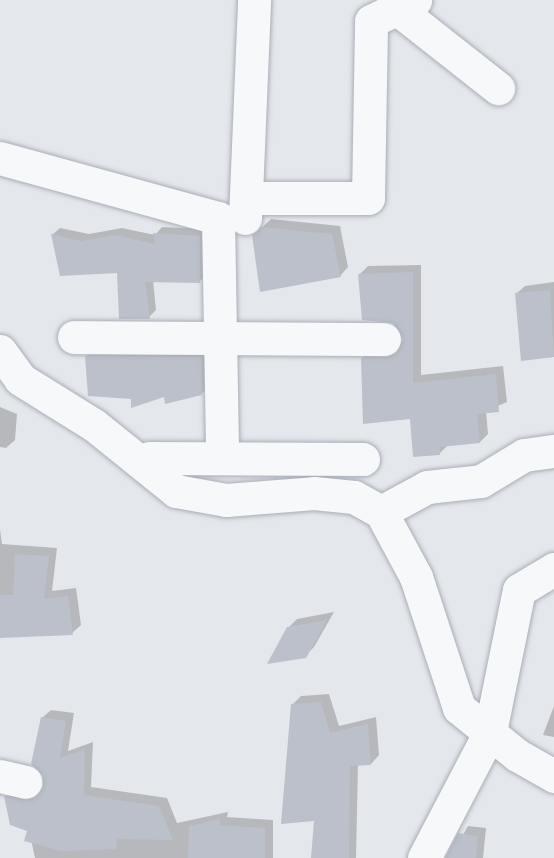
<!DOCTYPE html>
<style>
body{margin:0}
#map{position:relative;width:554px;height:858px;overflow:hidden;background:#e4e7ec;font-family:Karla,sans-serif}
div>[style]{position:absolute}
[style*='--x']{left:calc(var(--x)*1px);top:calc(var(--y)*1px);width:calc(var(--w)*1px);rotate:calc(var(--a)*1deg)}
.shadow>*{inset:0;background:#0003}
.building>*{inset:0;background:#bbc0ca}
.roads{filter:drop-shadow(0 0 2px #a9aeb7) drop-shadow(0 0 2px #a9aeb7)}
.minor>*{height:33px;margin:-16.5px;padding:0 16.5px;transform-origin:16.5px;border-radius:16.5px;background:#f7f8fa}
span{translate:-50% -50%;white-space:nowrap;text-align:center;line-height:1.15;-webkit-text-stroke:5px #f4f6f9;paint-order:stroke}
</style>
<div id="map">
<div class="shadow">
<div style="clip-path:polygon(271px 219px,340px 226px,348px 267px,340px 276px,253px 236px)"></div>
<div style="clip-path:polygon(162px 227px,206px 229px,207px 274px,200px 281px,153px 280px,156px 310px,149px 317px,118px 271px,52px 235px,60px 228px,89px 234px,122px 228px,155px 235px)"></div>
<div style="clip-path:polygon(421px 265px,421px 375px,503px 366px,507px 402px,486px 411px,488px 434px,480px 442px,448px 445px,440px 453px,362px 358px,370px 350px,399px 348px,404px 339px,360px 274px,368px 266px)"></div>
<div style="clip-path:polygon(554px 282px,554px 357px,523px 359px,516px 294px,525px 286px)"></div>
<div style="clip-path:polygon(94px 349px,208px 350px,209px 387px,201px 394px,132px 398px,87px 356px)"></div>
<div style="clip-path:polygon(0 407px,17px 414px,15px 440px,6px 448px,0 447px)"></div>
<div style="clip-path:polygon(0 529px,2px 544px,57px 548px,52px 591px,76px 588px,81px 625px,72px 633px,0 636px)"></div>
<div style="clip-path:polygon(334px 612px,314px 647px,305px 656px,288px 628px,297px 619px)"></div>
<div style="clip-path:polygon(329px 694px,339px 726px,376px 717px,379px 755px,371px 764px,358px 764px,356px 858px,312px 858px,316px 820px,292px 705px,301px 696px)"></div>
<div style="clip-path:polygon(554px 706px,554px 737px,543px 735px)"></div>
<div style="clip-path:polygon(51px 710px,74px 713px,68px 751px,93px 742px,91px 787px,167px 798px,177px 823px,228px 812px,227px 817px,273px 820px,273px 858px,35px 858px,29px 830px,6px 797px,14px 789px,40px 792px,45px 787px,42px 718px)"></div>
<div style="clip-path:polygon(468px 826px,486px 828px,483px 858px,450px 858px)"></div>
</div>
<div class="building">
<div style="clip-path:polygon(261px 227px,332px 234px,341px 277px,260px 292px,252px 235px)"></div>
<div style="clip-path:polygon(153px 233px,200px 236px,200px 283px,145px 282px,150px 319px,119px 319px,117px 273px,60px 276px,51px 234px,81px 241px,115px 235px,155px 244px)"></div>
<div style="clip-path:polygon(413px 272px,413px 383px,496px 374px,499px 412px,477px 414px,480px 443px,440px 447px,440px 455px,413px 457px,410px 419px,363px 424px,361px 358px,393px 356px,403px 339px,393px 323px,362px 320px,358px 274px)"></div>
<div style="clip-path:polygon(550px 290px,554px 357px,521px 361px,515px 293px)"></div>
<div style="clip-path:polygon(85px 356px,202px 357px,202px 395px,165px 404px,164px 397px,131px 408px,131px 399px,88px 396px)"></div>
<div style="clip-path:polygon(15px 554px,49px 556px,44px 599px,68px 596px,73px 635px,0 638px,0 595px,13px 595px)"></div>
<div style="clip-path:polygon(327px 620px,306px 658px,267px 664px,287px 627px)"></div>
<div style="clip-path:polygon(321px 702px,330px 733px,368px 724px,371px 765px,350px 766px,349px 858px,311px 858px,314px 821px,281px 824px,291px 704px)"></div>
<div style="clip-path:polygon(41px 717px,66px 721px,60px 758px,85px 749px,84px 795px,159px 806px,173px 840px,117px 839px,116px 849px,61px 851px,24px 841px,27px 831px,10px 825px,4px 796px,30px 800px,43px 787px,43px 776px,31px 764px)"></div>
<div style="clip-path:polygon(220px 819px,219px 825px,265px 828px,265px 858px,188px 858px,189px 826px)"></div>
<div style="clip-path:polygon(458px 833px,478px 836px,476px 858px,445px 858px)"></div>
</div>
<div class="roads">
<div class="minor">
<div style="--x:400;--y:11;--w:125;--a:38.2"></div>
<div style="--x:0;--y:158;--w:226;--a:15.4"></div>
<div style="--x:218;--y:218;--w:239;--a:89"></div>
<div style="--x:246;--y:198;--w:122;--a:0"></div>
<div style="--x:368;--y:198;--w:177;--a:-89"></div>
<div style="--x:371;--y:21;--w:49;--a:-25.5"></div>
<div style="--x:245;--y:218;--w:218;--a:-87.6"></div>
<div style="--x:74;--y:337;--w:310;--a:0.4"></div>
<div style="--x:0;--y:351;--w:34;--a:54"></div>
<div style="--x:20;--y:379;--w:87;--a:31.9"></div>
<div style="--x:94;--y:425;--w:105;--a:38.8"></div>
<div style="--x:176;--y:491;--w:51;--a:10.2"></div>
<div style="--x:226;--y:500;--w:88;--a:-4.5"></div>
<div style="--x:314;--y:493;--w:40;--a:5.7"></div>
<div style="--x:354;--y:497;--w:31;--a:29"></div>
<div style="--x:381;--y:512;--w:74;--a:61.7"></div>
<div style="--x:416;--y:577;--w:138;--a:71.8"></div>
<div style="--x:459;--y:708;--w:75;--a:39"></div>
<div style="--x:517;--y:755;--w:43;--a:29.6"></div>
<div style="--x:149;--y:458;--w:214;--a:0.3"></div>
<div style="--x:381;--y:512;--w:52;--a:-28.5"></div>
<div style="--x:427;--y:487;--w:54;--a:-6.3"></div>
<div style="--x:481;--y:481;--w:50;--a:-31.2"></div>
<div style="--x:524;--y:455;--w:30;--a:-8"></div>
<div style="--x:0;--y:776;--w:26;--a:13"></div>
<div style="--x:424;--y:858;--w:142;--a:-62.4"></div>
<div style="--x:490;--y:732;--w:145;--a:-78.5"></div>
<div style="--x:519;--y:590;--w:41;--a:-31"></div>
</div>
</div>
</div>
